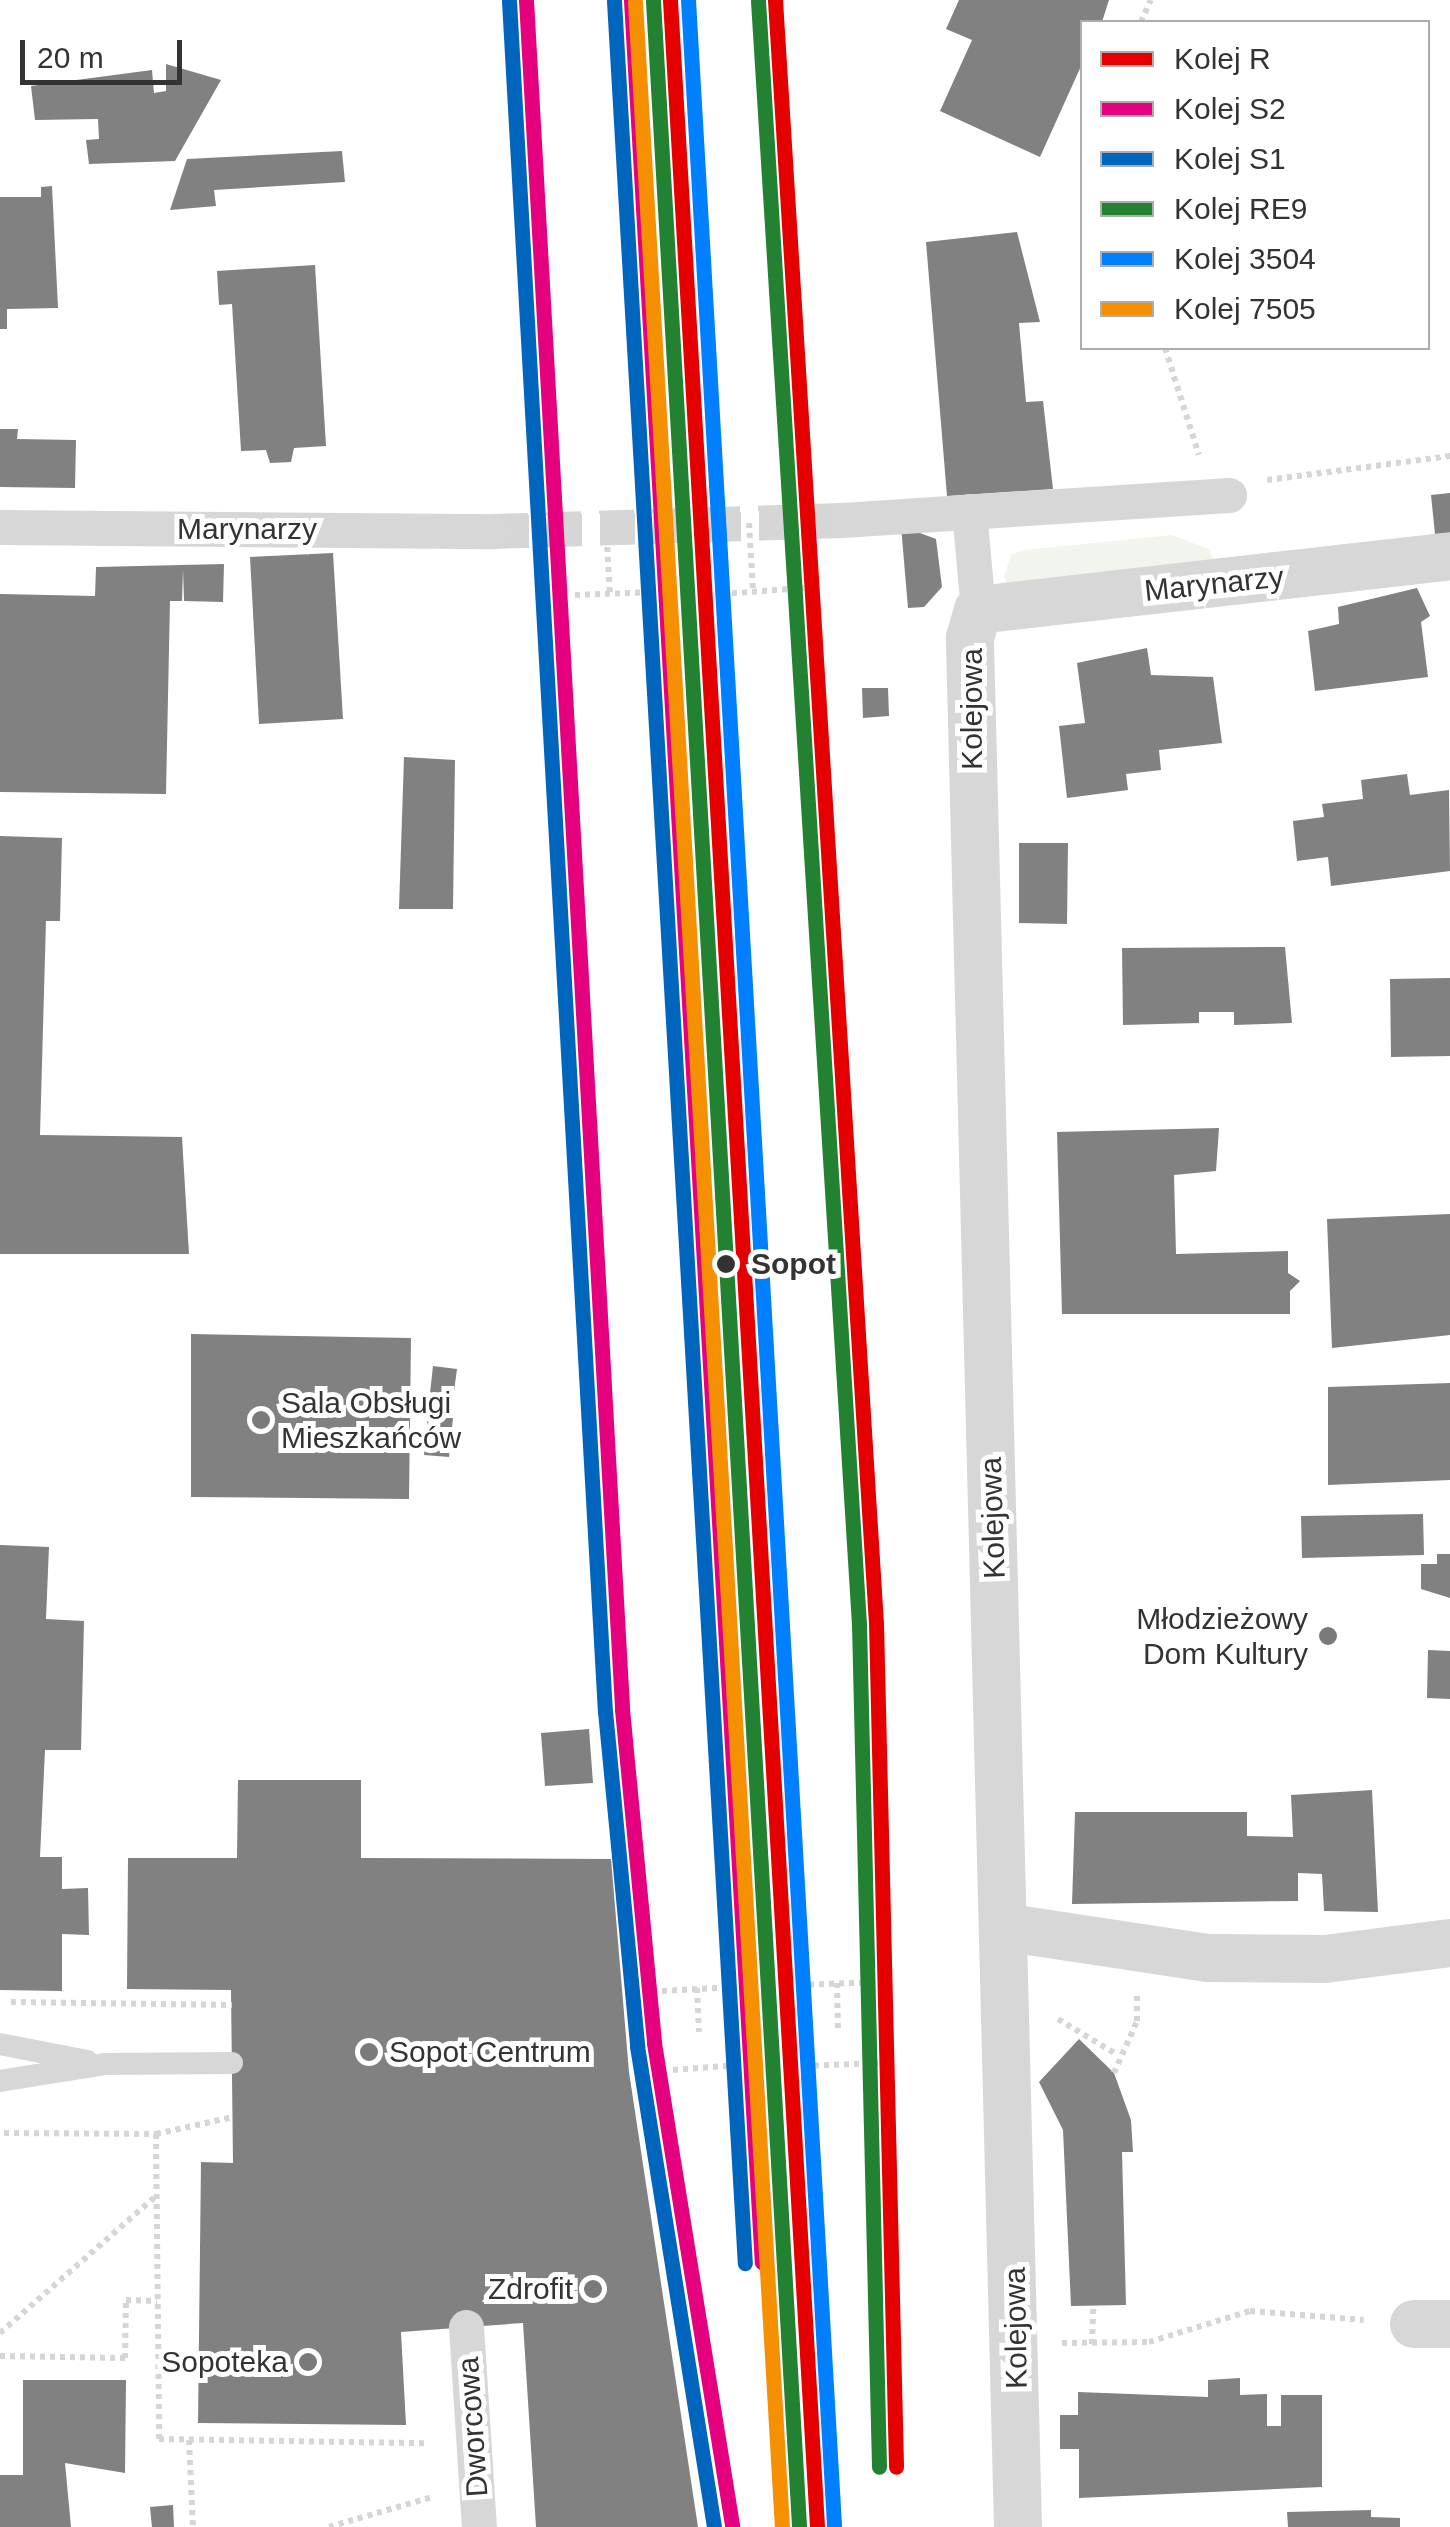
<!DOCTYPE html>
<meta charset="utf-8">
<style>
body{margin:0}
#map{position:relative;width:1450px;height:2527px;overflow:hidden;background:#fff;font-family:Helvetica,sans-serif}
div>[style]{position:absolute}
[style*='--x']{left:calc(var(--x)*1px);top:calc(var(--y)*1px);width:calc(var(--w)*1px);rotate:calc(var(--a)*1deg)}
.green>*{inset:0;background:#f1f5ed}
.building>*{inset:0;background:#818181}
.pedestrian-tunnel>*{height:35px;margin-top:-17.5px;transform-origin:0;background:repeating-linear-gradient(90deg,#d6d6d6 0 35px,transparent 0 53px)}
.path>*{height:6px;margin-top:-3px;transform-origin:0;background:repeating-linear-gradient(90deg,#d6d6d6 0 5px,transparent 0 10px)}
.service>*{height:22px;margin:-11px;padding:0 11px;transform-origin:11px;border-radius:11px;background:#d7d7d7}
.pedestrian>*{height:35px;margin:-17.5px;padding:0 17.5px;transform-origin:17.5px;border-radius:17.5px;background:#d7d7d7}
.minor>*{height:48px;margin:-24px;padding:0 24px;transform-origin:24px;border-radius:24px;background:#d7d7d7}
.rail-1>*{height:15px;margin:-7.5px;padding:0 7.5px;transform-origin:7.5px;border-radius:7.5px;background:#e50000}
.rail-2>*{height:15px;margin:-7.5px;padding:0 7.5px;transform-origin:7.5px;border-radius:7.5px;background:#e5007d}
.rail-3>*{height:15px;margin:-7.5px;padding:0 7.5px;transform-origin:7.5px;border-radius:7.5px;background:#0065bd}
.rail-4>*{height:15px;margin:-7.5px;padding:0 7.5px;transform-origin:7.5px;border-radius:7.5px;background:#238132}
.rail-5>*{height:15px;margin:-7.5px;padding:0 7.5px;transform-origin:7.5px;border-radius:7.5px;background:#0080ff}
.rail-6>*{height:15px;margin:-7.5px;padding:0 7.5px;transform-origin:7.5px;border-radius:7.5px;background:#f59003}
.dots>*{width:28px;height:28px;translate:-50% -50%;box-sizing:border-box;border:5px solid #fff;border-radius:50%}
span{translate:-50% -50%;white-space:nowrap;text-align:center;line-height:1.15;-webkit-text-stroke:10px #fff;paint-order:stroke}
.street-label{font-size:30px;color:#333}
.stop-label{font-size:30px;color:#333;font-weight:700}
.left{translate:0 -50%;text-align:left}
.poi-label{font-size:30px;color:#333}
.right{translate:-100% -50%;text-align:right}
.legend{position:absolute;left:1080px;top:20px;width:350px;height:330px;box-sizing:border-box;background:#fff;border:2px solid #adadad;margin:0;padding:12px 18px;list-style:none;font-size:30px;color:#333}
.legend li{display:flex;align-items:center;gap:20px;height:50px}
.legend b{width:50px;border:2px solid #adadad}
.scale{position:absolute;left:20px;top:40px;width:162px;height:45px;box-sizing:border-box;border:5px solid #333;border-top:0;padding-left:12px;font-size:30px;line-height:35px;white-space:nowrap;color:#333;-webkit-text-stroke:8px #fff;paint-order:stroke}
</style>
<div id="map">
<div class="green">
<div style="clip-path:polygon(1172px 535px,1208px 549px,1219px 569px,1009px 587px,1004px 577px,1011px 555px,1024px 550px)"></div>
</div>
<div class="building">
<div style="clip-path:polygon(959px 0,1109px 0,1102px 22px,1082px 22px,1082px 64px,1040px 157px,940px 111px,972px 40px,946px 29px)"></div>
<div style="clip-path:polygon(166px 64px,221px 80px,175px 161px,89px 164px,86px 140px,99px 139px,98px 119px,35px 120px,31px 86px,152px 70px,154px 93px,166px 91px)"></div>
<div style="clip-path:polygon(342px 151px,345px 182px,214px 190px,216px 206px,170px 210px,187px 159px)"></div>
<div style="clip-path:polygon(52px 186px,58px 308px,7px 309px,7px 329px,0 329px,0 197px,41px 197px,41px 187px)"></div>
<div style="clip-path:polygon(1017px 232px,1040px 322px,1019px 323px,1026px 402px,1043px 401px,1053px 489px,947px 496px,926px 242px)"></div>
<div style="clip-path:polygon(315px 265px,326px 446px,294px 448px,291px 462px,270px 463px,266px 450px,241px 451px,232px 304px,219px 305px,217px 271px)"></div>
<div style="clip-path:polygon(0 429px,18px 429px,17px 439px,76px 440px,75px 488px,0 487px)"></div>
<div style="clip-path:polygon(1450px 493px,1450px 533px,1435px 534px,1431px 495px)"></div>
<div style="clip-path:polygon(901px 526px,936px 539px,942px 587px,924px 607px,908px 608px)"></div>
<div style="clip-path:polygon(333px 553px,343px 719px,259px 724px,250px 557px)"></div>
<div style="clip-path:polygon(224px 564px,223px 602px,184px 601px,183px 569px,182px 601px,170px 601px,166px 794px,0 792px,0 594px,95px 596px,96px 567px)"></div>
<div style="clip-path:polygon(1417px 588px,1430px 616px,1421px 622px,1428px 677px,1315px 691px,1308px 631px,1339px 624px,1338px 607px)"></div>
<div style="clip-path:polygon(1147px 648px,1151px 675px,1213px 677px,1222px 743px,1159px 750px,1161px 770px,1126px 774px,1128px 790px,1067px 798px,1059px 726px,1085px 723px,1077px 663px)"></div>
<div style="clip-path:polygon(862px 688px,888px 688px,889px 716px,863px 718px)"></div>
<div style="clip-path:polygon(404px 757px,455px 760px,453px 909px,399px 909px)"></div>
<div style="clip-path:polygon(1407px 774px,1410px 795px,1449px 790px,1450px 871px,1331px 886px,1328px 857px,1297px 861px,1293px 821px,1324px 817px,1322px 804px,1363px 799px,1361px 780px)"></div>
<div style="clip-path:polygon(0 836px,62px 838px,60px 921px,46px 921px,40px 1135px,182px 1137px,189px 1254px,0 1254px)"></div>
<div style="clip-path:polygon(1019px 843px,1068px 843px,1067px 924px,1019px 923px)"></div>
<div style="clip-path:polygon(1285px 947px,1292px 1023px,1234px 1025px,1234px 1012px,1199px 1012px,1199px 1023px,1123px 1025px,1122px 948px)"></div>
<div style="clip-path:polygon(1450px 978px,1450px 1056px,1391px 1057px,1390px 979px)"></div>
<div style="clip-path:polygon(1219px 1128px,1216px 1171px,1174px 1175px,1176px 1254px,1288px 1251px,1288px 1273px,1300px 1281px,1290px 1291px,1290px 1314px,1062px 1314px,1057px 1132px)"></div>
<div style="clip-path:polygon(1450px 1214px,1450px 1335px,1332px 1348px,1327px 1219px)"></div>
<div style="clip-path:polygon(191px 1334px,411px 1338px,409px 1499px,191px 1497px)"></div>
<div style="clip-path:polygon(433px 1366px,457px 1369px,451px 1414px,428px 1411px)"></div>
<div style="clip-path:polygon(1450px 1383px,1450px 1480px,1328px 1485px,1328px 1387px)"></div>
<div style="clip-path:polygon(428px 1416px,453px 1418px,449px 1457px,424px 1455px)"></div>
<div style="clip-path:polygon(1423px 1514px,1424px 1555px,1302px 1558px,1301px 1516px)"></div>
<div style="clip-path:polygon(0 1545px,49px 1547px,46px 1619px,84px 1621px,81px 1750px,45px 1750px,40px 1857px,62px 1857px,62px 1889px,88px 1888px,89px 1935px,62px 1934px,62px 1991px,0 1990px)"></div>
<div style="clip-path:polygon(1437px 1554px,1450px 1554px,1450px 1598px,1421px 1589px,1421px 1564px,1437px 1564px)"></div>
<div style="clip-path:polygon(1428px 1650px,1450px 1651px,1450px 1699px,1427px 1698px)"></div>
<div style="clip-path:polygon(589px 1729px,593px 1783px,545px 1786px,541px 1733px)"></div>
<div style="clip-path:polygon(238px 1780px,361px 1780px,361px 1858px,611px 1859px,629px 2072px,698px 2527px,536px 2527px,523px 2323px,401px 2332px,406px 2425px,198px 2423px,201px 2162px,233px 2163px,231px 1990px,127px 1989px,128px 1858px,237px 1858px)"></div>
<div style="clip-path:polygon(1372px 1790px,1378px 1912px,1324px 1911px,1322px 1874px,1298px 1873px,1298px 1901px,1072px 1904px,1075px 1812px,1247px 1812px,1247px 1836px,1293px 1837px,1291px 1795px)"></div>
<div style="clip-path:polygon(1079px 2039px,1114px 2073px,1131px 2120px,1133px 2152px,1122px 2152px,1126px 2305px,1071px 2306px,1063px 2130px,1039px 2082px)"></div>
<div style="clip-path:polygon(1240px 2378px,1240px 2395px,1267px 2394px,1267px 2426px,1281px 2426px,1281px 2395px,1322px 2395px,1322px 2487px,1079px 2498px,1079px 2449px,1060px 2449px,1060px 2415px,1078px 2415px,1078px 2392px,1208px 2397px,1208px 2380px)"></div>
<div style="clip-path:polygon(23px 2380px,126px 2380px,125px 2473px,65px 2463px,71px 2527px,0 2527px,0 2475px,23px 2475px)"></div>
<div style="clip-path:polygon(173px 2505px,174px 2527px,152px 2527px,150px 2507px)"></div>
<div style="clip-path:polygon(1371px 2510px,1371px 2517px,1400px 2518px,1400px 2527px,1288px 2527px,1287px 2512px)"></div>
</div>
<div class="pedestrian-tunnel">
<div style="--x:494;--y:531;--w:348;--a:-1.8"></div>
</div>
<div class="path">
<div style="--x:1141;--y:22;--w:24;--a:-66"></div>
<div style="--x:1165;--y:348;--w:112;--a:72.4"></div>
<div style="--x:1267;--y:480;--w:185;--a:-7.5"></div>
<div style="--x:749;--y:523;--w:68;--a:86.6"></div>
<div style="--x:606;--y:527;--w:67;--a:86.6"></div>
<div style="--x:722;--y:594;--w:82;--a:-4.2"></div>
<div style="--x:575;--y:595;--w:79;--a:-2.2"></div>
<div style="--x:837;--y:1983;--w:47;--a:88.8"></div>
<div style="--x:799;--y:1985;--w:78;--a:-2.2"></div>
<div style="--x:697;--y:1988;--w:44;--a:87.4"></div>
<div style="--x:662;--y:1991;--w:72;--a:-3.2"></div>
<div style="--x:11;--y:2002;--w:221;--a:0.8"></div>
<div style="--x:1058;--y:2019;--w:68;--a:31.1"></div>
<div style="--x:804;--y:2066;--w:74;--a:-2.3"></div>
<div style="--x:673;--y:2070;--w:65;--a:-4.4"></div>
<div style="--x:1114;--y:2073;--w:57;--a:-66.1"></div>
<div style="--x:1137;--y:2021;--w:25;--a:-90"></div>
<div style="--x:4;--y:2133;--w:152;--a:0.4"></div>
<div style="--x:156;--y:2134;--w:79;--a:-12.4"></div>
<div style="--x:156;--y:2134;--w:305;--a:89.4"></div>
<div style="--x:159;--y:2439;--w:268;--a:0.9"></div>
<div style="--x:0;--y:2333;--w:208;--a:-41.3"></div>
<div style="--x:1062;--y:2343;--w:87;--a:-0.7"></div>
<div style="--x:1149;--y:2342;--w:106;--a:-17.1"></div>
<div style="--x:1250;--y:2311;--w:114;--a:4.5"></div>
<div style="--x:1092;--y:2344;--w:38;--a:-88"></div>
<div style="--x:0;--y:2356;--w:125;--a:0.9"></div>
<div style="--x:125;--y:2358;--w:58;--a:-89"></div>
<div style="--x:126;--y:2300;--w:31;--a:2"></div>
<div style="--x:189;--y:2440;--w:87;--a:87.4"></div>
<div style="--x:329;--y:2527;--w:107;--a:-16.2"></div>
</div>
<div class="service">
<div style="--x:0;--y:2044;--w:89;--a:11.1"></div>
<div style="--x:0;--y:2081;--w:106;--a:-9.2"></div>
<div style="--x:105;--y:2064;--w:127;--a:-0.5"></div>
</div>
<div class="pedestrian">
<div style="--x:969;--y:511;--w:99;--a:84.8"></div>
<div style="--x:842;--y:520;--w:388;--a:-3.7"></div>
<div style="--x:0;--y:527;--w:494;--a:0.5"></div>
<div style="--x:466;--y:2327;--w:200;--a:86.3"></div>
</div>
<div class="minor">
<div style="--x:1009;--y:1928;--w:201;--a:8.6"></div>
<div style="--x:1208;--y:1958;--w:117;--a:0.5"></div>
<div style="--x:1325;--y:1959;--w:126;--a:-7.3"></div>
<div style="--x:1414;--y:2324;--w:36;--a:0"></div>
<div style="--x:1018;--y:2527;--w:1890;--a:-91.46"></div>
<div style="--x:970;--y:638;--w:29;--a:-74"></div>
<div style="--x:978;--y:610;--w:475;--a:-6.5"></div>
</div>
<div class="rail-1">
<div style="--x:670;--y:0;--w:2531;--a:86.67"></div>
<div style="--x:775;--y:0;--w:1626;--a:86.44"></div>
<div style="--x:876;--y:1623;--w:844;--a:88.64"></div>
</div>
<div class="rail-2">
<div style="--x:526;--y:0;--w:1712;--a:86.78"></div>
<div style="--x:622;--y:1709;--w:336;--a:84.5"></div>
<div style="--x:654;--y:2043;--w:490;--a:80.8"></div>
<div style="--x:631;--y:0;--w:2266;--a:86.69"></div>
</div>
<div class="rail-3">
<div style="--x:509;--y:1;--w:1713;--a:86.79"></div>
<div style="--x:605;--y:1711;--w:337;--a:84.5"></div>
<div style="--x:637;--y:2046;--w:487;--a:80.9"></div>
<div style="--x:614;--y:1;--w:2266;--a:86.69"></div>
</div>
<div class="rail-4">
<div style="--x:653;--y:1;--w:2530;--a:86.69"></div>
<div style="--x:758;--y:1;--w:1626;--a:86.44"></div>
<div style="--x:859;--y:1624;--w:843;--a:88.64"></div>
</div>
<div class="rail-5">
<div style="--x:688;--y:0;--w:2530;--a:86.69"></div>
</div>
<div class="rail-6">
<div style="--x:635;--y:2;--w:2529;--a:86.67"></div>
</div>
<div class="dots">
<div style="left:726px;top:1264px;background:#333"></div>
<div style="left:261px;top:1420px;background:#7a7a7a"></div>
<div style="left:1328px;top:1636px;background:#7a7a7a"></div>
<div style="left:369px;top:2052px;background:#7a7a7a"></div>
<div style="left:593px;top:2289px;background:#7a7a7a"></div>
<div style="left:308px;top:2362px;background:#7a7a7a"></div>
</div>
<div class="street-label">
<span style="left:247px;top:529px">Marynarzy</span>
<span style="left:1214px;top:584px;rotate:-6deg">Marynarzy</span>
<span style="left:972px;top:709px;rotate:-90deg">Kolejowa</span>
<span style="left:993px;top:1518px;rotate:-92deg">Kolejowa</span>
<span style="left:1016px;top:2328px;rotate:-91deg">Kolejowa</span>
<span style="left:473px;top:2427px;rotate:-94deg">Dworcowa</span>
</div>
<div class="stop-label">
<span class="left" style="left:751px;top:1264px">Sopot</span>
</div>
<div class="poi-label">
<span class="left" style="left:281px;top:1420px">Sala Obsługi<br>Mieszkańców</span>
<span class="right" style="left:1308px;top:1636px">Młodzieżowy<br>Dom Kultury</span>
<span class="left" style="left:389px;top:2052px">Sopot Centrum</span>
<span class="right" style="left:573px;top:2289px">Zdrofit</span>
<span class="right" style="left:288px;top:2362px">Sopoteka</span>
</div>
<ul class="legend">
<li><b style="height:12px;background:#e50000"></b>Kolej R</li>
<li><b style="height:12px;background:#e5007d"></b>Kolej S2</li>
<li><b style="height:12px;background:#0065bd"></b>Kolej S1</li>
<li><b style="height:12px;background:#238132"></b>Kolej RE9</li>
<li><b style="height:12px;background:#0080ff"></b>Kolej 3504</li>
<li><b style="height:12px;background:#f59003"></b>Kolej 7505</li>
</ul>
<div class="scale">20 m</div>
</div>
